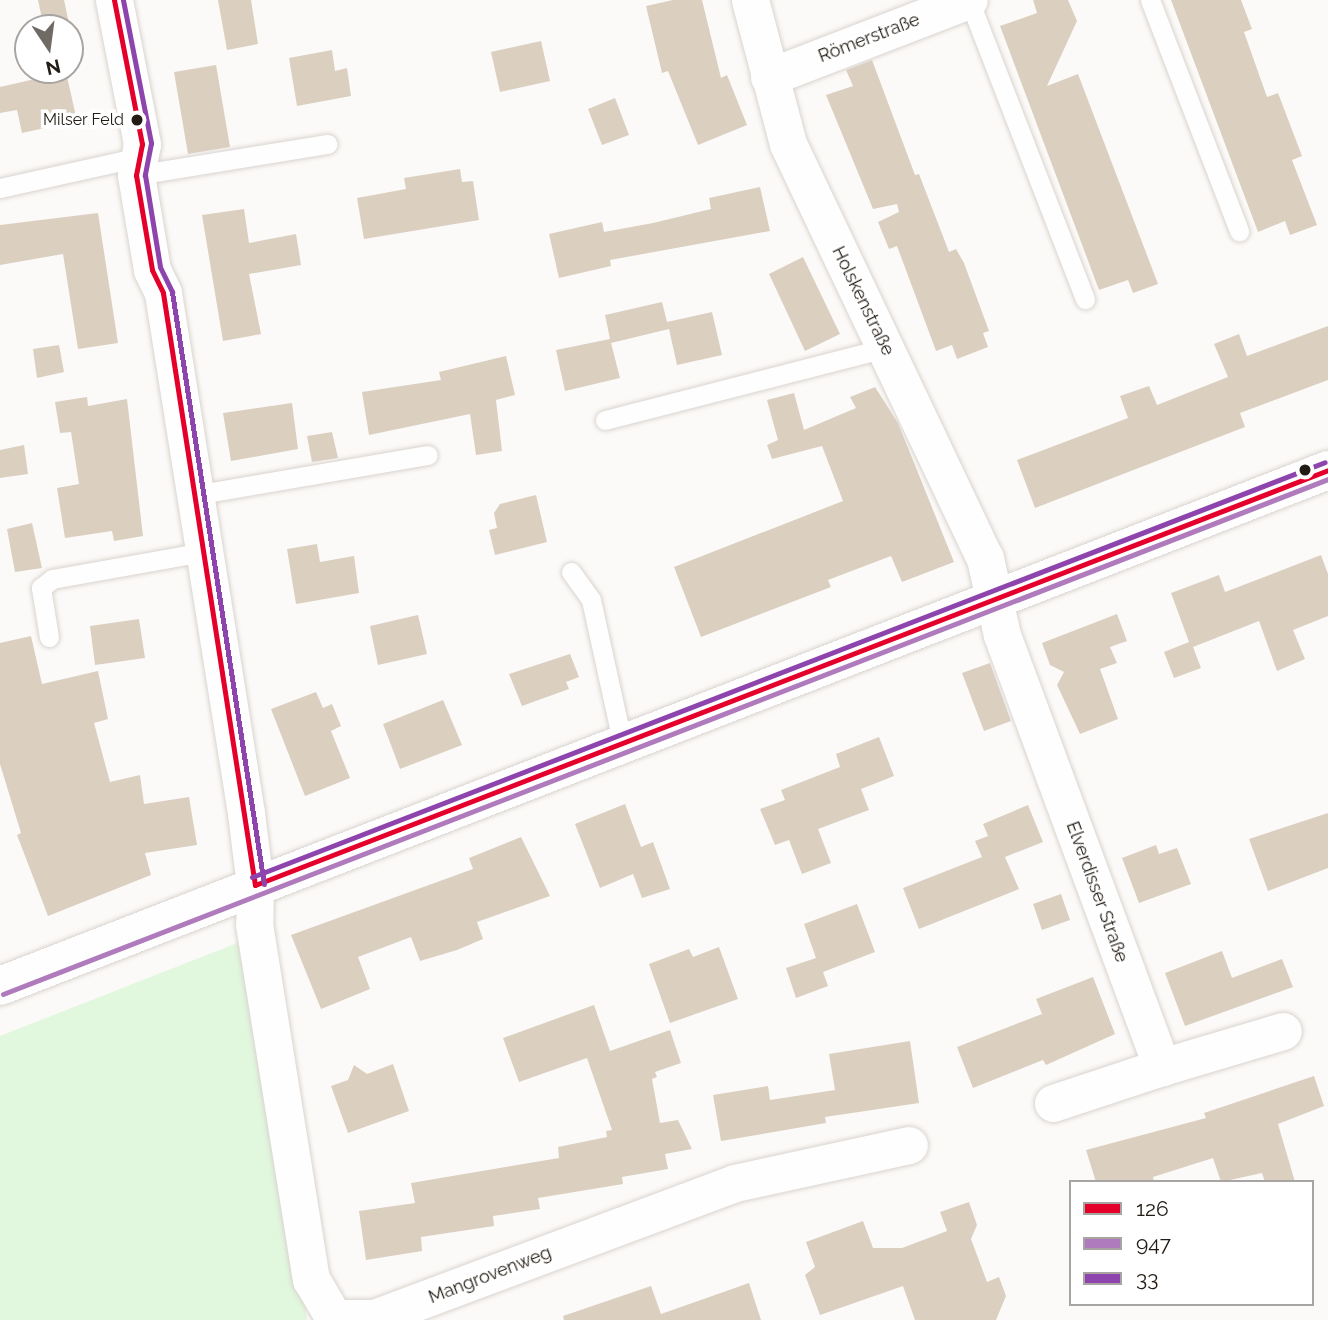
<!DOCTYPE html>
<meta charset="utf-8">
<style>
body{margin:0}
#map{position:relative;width:1328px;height:1320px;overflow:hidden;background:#fcfaf8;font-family:Raleway,sans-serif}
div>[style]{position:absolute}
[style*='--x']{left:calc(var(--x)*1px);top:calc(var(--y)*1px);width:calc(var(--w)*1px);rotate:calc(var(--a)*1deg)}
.green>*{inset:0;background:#e1f7de}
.building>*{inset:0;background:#dbcfc0}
.roads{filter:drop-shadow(0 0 2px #d9d4cf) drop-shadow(0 0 2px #d9d4cf)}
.service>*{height:19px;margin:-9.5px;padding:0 9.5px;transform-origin:9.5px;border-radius:9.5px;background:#fffefe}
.minor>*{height:37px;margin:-18.5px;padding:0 18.5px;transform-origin:18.5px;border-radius:18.5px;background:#fffefe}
.tertiary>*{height:38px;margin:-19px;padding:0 19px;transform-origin:19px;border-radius:19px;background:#fffefe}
.bus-1>*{height:5px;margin:-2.5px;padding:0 2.5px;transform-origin:2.5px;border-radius:2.5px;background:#e4002b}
.bus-2>*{height:5px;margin:-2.5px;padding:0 2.5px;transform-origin:2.5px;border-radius:2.5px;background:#b07bbd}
.bus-3>*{height:5px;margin:-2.5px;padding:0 2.5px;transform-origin:2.5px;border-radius:2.5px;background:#8e44ad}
.dots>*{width:19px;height:19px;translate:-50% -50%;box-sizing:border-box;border:4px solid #fff;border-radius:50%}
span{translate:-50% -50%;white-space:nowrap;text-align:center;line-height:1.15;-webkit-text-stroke:7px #fff;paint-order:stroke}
.bus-label{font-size:16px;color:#231c15}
.right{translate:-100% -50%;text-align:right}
.street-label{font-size:18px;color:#231c15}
.legend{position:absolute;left:1069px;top:1180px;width:245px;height:126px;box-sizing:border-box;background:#fff;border:2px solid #a7a4a1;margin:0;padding:9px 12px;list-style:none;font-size:21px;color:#231c15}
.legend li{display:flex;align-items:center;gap:14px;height:35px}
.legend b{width:35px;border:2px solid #a7a4a1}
.north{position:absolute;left:14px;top:14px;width:70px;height:70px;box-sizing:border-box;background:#fff;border:2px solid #a7a4a1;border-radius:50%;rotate:167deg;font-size:19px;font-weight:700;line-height:28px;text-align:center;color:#231c15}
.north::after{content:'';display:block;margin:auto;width:24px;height:32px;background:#6f6a64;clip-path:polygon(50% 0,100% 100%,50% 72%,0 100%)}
</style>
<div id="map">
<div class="green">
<div style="clip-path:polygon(250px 938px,307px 1320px,0 1320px,0 1036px)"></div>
</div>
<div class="building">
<div style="clip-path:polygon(38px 0,64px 0,70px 28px,44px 28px)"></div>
<div style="clip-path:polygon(218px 0,251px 0,258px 44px,227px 50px)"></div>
<div style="clip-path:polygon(673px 0,702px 0,721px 78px,727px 75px,747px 125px,698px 145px,668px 71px,662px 73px,646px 6px)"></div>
<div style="clip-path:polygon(1033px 0,1068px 0,1077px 21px,1047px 86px,1078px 74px,1158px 284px,1133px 293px,1128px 280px,1099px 290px,1000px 26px,1037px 13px)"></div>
<div style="clip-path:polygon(1171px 0,1241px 0,1252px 29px,1244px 32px,1267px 97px,1278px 93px,1302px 156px,1292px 160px,1317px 225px,1290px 235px,1285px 221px,1258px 232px)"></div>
<div style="clip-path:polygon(541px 41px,550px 81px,500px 92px,491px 52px)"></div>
<div style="clip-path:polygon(332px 50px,335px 71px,347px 68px,351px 96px,297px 106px,289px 58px)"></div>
<div style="clip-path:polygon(872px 60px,915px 175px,919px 174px,949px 252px,956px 249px,964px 263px,989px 331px,983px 333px,988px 347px,957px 359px,952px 345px,936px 351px,897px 246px,889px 249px,878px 222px,899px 212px,897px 204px,873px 209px,826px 95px,853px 86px,846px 70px)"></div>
<div style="clip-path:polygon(216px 65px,230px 147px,188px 154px,174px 72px)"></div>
<div style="clip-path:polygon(66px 72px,77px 121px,22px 133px,17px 110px,0 113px,0 87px)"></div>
<div style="clip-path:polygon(615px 98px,629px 135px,602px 145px,588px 109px)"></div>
<div style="clip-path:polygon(460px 169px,462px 182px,473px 181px,479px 220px,364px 239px,357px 198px,406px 189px,404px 178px)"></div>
<div style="clip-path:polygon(760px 187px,770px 231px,610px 260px,611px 266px,559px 278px,549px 234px,602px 222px,604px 232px,653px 223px,711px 209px,709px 198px)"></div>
<div style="clip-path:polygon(244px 209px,249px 243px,296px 234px,301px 265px,249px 274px,261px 334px,223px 341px,202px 215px)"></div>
<div style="clip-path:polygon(98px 213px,118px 343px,78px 349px,63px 254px,0 265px,0 225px)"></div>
<div style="clip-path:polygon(803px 257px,840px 334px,805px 351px,769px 274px)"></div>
<div style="clip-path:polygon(662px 302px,667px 322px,712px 312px,722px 355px,677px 365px,669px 329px,611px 343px,620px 378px,565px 391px,556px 350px,610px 339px,605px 315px)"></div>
<div style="clip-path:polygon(1328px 326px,1328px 380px,1240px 413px,1245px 427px,1035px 508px,1017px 460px,1128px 418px,1120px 396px,1149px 386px,1157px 405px,1228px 377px,1214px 344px,1239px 334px,1247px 356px)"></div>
<div style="clip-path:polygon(59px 345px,64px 372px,37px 378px,33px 349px)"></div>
<div style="clip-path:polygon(506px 356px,515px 395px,496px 400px,502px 451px,476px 455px,470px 414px,369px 435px,362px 392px,441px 380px,439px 372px)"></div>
<div style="clip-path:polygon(875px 387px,898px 423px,954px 562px,902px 582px,891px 556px,828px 580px,831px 587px,701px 637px,674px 567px,843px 501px,822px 446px,772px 459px,767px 445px,778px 440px,767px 400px,794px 393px,804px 430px,856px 408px,850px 397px)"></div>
<div style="clip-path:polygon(87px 397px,88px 406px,127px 399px,143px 536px,114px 541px,112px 531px,65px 538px,57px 488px,79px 484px,71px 432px,60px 433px,55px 402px)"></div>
<div style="clip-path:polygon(292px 403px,298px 449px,231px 461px,223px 413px)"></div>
<div style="clip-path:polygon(332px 432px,338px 458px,312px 462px,307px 436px)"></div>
<div style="clip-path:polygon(24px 445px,28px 474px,0 478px,0 450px)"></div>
<div style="clip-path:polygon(536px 495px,547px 542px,495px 555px,489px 530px,497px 528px,494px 513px,500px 504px)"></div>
<div style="clip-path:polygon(32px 523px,42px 568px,15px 572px,7px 529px)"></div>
<div style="clip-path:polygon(317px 544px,320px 562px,354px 556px,359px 593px,296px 604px,287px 549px)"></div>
<div style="clip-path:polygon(1321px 555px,1328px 574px,1328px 616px,1293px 630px,1305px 659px,1277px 671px,1259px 621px,1193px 647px,1201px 668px,1174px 678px,1164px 652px,1189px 642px,1171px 593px,1219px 575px,1225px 592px)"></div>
<div style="clip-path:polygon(1117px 614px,1127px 641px,1110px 647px,1117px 663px,1100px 669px,1118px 719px,1080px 734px,1057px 685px,1064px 672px,1050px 665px,1042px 643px)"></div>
<div style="clip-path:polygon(418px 615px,427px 654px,378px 665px,370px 626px)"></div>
<div style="clip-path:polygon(139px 619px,145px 658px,95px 665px,90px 626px)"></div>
<div style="clip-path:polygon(31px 636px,42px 684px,98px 671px,108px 719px,94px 723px,110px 782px,140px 775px,144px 804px,189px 797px,197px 845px,145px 853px,151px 875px,48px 916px,17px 835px,21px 833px,0 764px,0 643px)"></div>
<div style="clip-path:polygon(570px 654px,579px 677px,566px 682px,569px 689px,522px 706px,509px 674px)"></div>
<div style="clip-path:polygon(990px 663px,1011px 721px,984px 731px,962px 673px)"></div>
<div style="clip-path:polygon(316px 692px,323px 708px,332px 704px,341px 726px,331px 731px,350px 778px,305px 796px,271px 709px)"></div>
<div style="clip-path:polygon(443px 700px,462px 745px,400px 769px,383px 724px)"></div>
<div style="clip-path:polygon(879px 737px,894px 776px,861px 789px,869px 810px,818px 829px,831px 863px,802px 874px,789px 840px,775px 845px,760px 809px,785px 800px,781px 790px,840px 767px,836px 754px)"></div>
<div style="clip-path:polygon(625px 804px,641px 847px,653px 842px,670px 889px,642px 898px,633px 874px,600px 888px,575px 824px)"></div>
<div style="clip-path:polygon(1028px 805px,1043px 842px,1005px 857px,1019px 889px,919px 929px,903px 888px,982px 857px,975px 841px,988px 836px,983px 824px)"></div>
<div style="clip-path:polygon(1328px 813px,1328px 868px,1268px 891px,1249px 839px)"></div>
<div style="clip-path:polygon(521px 837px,550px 896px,477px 922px,483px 939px,457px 950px,420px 961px,411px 937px,358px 957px,370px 989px,321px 1009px,291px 935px,473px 869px,469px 858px)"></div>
<div style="clip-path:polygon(1156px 845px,1159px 854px,1177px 848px,1191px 884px,1139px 903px,1122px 858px)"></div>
<div style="clip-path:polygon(1061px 894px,1070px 920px,1042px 930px,1033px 904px)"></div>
<div style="clip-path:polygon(857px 904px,875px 952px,823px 972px,828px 986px,796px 998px,786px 968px,816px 958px,804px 924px)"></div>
<div style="clip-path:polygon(719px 947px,738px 999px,670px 1023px,649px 964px,689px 949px,693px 957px)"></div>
<div style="clip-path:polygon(1222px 951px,1232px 978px,1282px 959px,1293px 987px,1185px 1026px,1165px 973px)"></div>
<div style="clip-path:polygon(1093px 977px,1115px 1034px,1046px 1065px,1043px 1060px,973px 1088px,957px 1047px,1042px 1014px,1036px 999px)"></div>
<div style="clip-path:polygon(594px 1005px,610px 1051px,670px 1030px,681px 1063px,655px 1072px,657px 1077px,652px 1079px,660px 1123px,678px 1120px,692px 1149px,665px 1154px,668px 1169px,622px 1177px,623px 1184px,538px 1198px,540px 1209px,493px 1216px,494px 1226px,421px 1237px,422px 1251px,366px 1260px,359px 1211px,415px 1203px,411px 1183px,559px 1158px,558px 1147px,607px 1137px,606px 1131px,612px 1130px,587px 1058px,519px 1082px,503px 1038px)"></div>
<div style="clip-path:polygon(910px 1041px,919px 1103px,825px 1117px,826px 1123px,721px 1141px,713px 1095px,768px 1086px,770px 1100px,835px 1090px,829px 1054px)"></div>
<div style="clip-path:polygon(393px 1064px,409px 1111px,348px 1133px,331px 1086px,348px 1080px,354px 1065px,367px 1074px)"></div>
<div style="clip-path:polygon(1314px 1076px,1324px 1106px,1278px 1124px,1295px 1182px,1265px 1182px,1262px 1173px,1221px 1182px,1213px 1158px,1153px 1177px,1154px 1182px,1096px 1182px,1086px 1150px,1206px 1118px,1204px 1113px)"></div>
<div style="clip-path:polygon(969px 1202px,977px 1225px,971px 1239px,987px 1282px,999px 1277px,1006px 1296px,996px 1320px,915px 1320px,903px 1286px,820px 1315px,805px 1275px,815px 1267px,806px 1242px,863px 1221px,873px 1248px,902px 1248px,947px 1231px,940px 1212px)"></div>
<div style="clip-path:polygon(749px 1283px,761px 1320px,564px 1320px,563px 1316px,651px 1286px,661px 1314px)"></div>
</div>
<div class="roads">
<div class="service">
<div style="--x:969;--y:0;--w:321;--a:68.8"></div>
<div style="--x:1150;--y:0;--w:248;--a:68.9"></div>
<div style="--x:136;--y:175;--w:194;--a:-9.2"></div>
<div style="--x:0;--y:188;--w:143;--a:-12.5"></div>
<div style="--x:605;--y:420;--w:290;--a:-14.4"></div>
<div style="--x:194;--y:495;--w:237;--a:-9.7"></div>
<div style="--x:571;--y:572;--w:34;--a:54"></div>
<div style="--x:591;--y:600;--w:144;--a:77.6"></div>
<div style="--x:49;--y:637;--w:50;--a:-99.3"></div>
<div style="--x:41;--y:588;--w:14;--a:-39"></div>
<div style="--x:52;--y:579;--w:154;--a:-10.1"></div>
</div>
<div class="minor">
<div style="--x:114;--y:0;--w:147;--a:79"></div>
<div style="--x:142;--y:144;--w:32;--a:101"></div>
<div style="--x:136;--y:175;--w:96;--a:80.4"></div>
<div style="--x:152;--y:270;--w:25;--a:64"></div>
<div style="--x:163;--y:293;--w:527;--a:80.93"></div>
<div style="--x:246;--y:813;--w:73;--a:82.9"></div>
<div style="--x:255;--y:885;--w:39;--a:91"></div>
<div style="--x:254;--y:924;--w:360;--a:80.9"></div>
<div style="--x:311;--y:1279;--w:45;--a:59.5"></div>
<div style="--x:334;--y:1318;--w:40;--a:0"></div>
<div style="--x:374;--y:1318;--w:385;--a:-20.5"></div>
<div style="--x:735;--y:1183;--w:178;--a:-12.3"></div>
<div style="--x:750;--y:0;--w:149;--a:75.2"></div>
<div style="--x:788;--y:144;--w:458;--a:64.6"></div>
<div style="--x:985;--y:558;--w:79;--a:77.6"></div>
<div style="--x:1002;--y:635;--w:461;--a:69.7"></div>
<div style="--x:1162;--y:1067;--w:126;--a:-16.6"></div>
<div style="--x:769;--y:77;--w:214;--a:-21.1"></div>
<div style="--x:1053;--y:1103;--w:115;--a:-18.3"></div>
</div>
<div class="tertiary">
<div style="--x:0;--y:986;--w:1425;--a:-21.23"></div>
</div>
</div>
<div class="bus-1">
<div style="--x:114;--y:0;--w:147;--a:79"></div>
<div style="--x:142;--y:144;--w:32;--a:101"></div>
<div style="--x:136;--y:175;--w:96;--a:80.4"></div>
<div style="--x:152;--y:270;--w:25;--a:64"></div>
<div style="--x:163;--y:293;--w:599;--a:81.17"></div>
<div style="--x:255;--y:885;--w:1150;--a:-21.14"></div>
</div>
<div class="bus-2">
<div style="--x:3;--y:994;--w:1422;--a:-21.24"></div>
</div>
<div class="bus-3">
<div style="--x:123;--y:0;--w:146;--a:78.9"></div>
<div style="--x:151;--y:143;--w:33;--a:101"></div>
<div style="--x:145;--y:175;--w:93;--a:80.7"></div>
<div style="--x:160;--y:267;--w:28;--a:64"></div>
<div style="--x:172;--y:292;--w:599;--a:81.17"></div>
<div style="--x:252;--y:877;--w:1150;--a:-21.14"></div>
</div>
<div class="dots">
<div style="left:137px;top:120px;background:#231c15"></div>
<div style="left:1305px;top:470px;background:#231c15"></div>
</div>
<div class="bus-label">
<span class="right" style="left:124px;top:120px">Milser Feld</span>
</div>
<div class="street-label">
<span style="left:869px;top:38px;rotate:-21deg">Römerstraße</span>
<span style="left:863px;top:301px;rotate:64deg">Holskenstraße</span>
<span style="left:1097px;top:892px;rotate:70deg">Elverdisser Straße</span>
<span style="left:490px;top:1275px;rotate:-21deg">Mangrovenweg</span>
</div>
<ul class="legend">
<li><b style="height:9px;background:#e4002b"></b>126</li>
<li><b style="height:9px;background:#b07bbd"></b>947</li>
<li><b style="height:9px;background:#8e44ad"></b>33</li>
</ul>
<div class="north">N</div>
</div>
